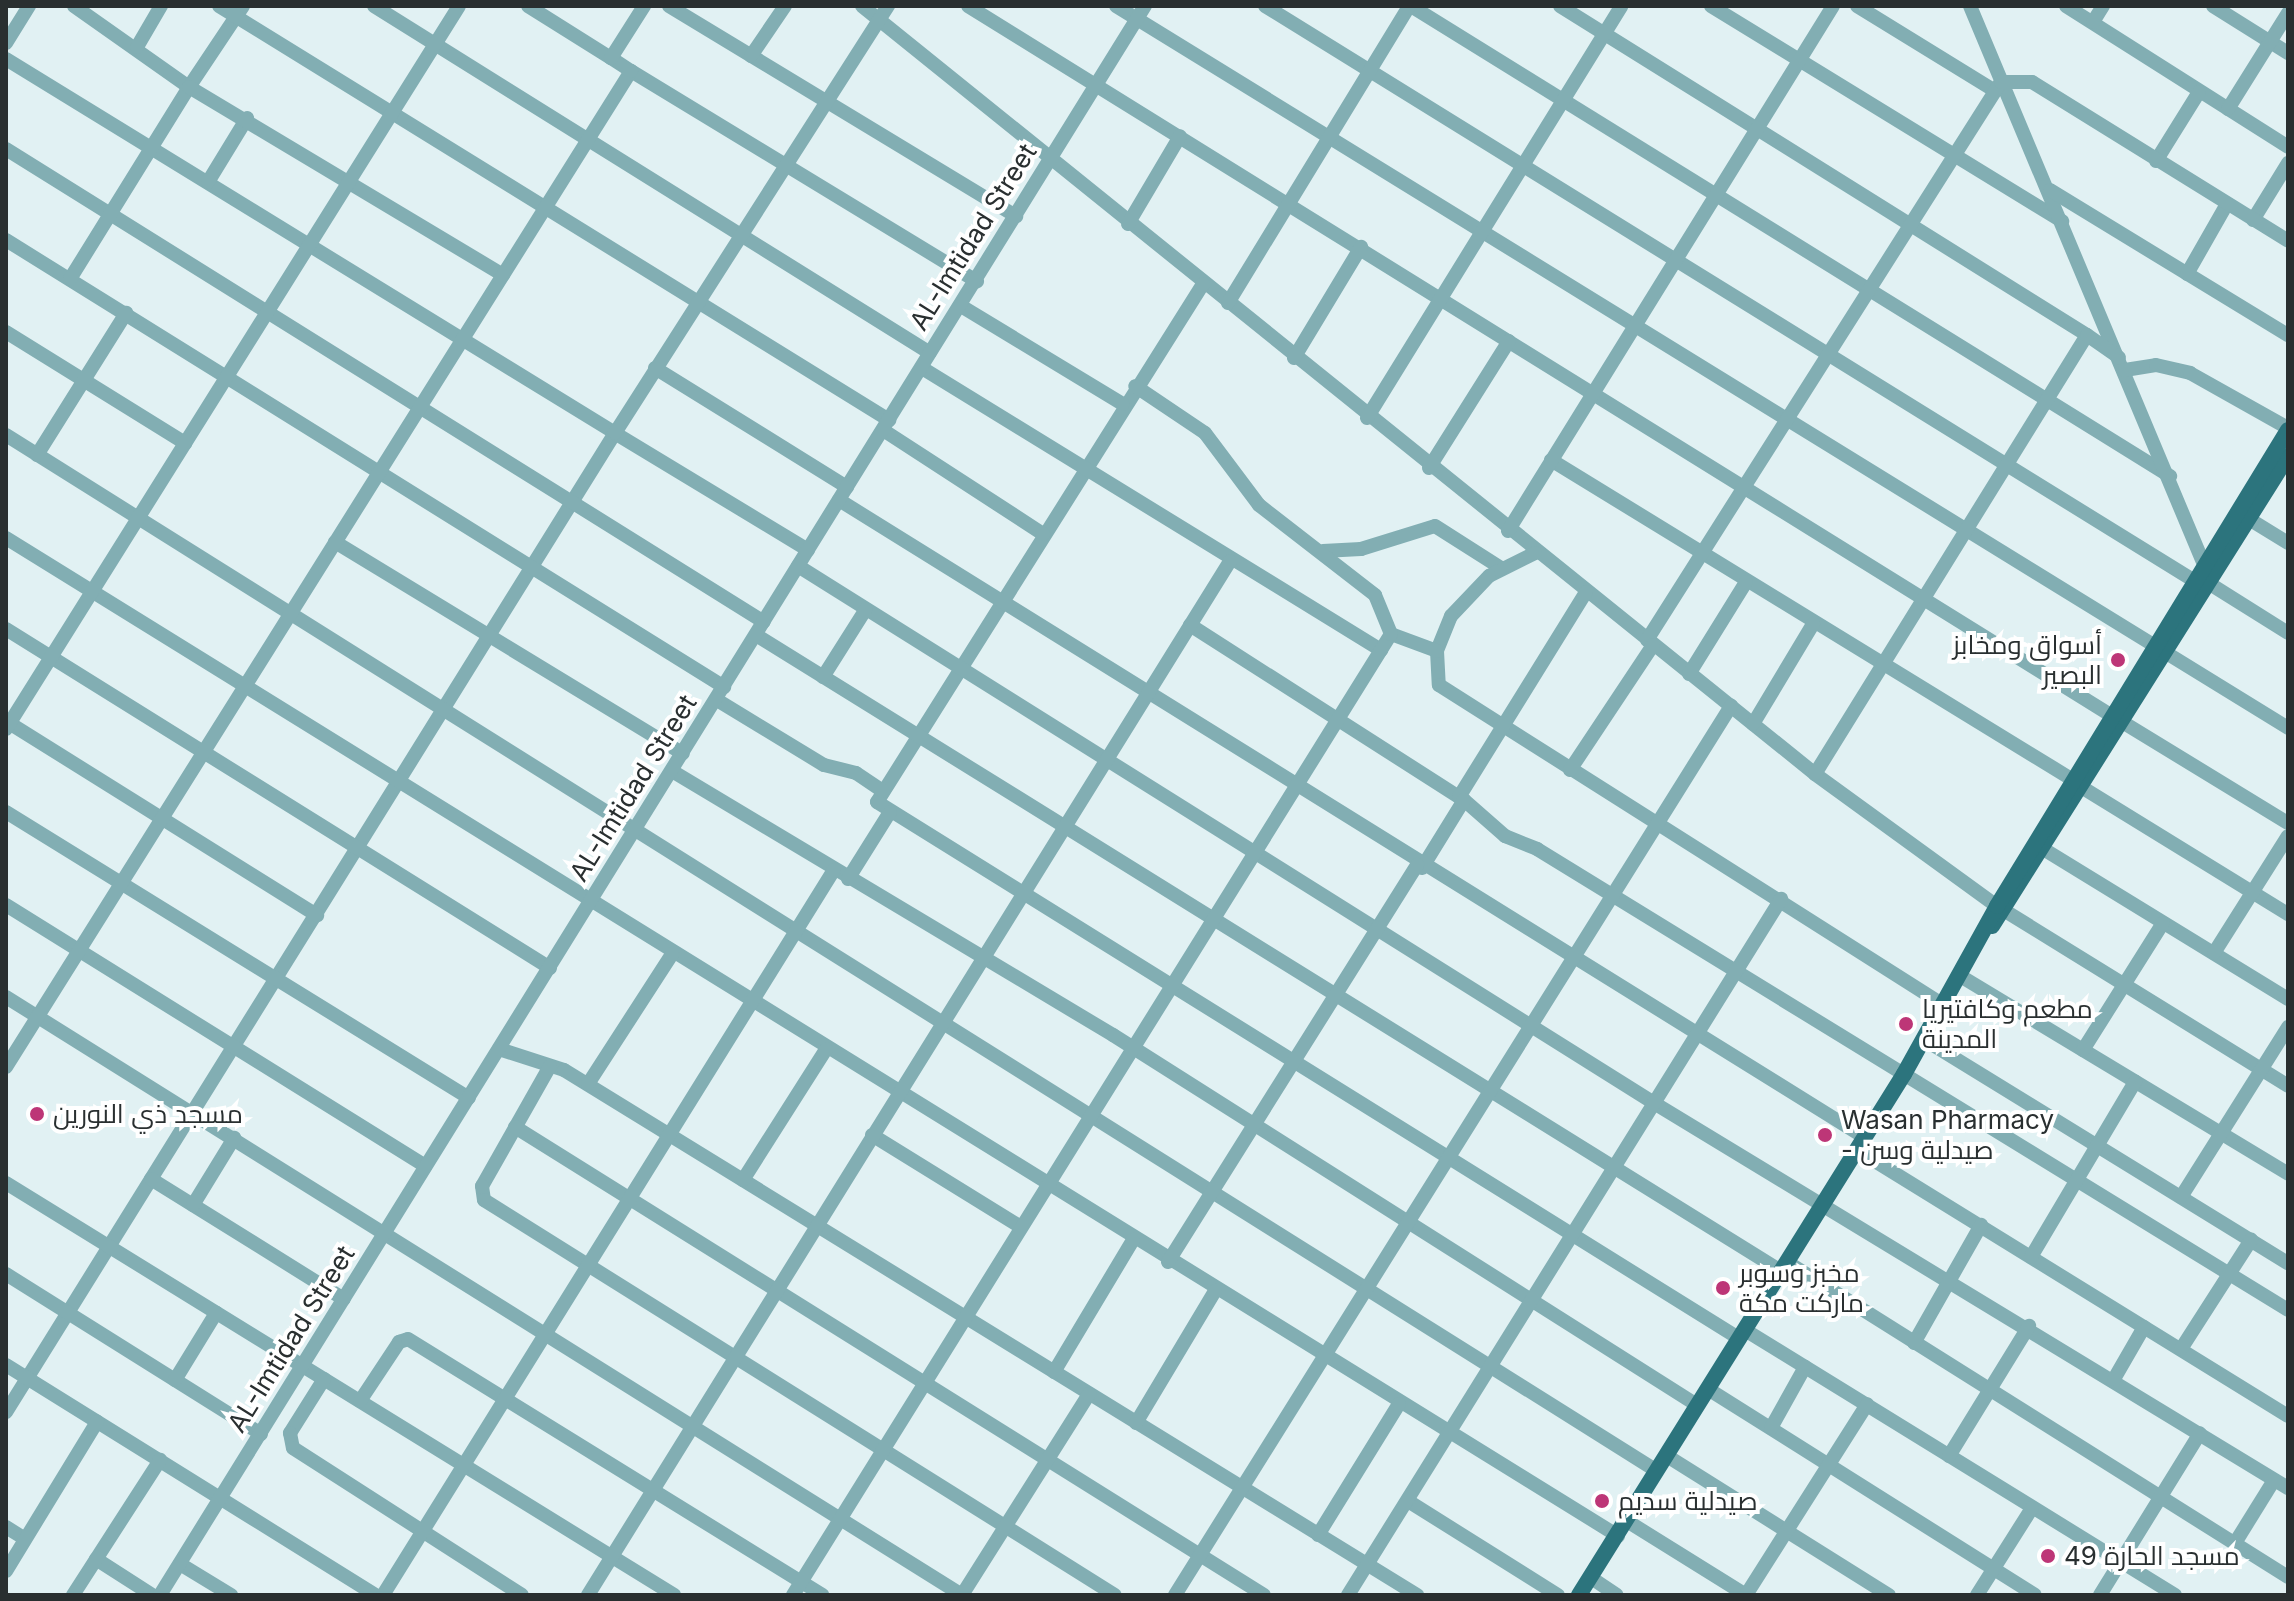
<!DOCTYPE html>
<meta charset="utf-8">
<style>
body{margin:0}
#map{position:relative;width:2294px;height:1601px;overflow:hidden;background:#e1f1f3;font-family:Inter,Cairo,sans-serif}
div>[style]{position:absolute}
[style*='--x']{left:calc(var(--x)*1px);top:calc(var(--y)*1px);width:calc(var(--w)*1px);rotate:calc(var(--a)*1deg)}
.minor>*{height:14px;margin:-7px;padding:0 7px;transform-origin:7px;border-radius:7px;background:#82aeb3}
.major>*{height:16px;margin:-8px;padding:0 8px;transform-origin:8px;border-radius:8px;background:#2c747d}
.dots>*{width:22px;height:22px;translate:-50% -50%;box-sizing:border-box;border:4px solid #fff;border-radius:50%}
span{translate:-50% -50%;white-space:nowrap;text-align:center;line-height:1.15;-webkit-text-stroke:8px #fff;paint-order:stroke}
.street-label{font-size:26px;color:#292f30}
.poi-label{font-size:26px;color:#292f30}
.right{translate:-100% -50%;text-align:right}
.left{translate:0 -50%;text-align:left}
.frame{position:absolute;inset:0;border:8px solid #292f30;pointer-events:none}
</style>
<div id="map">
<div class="minor">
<div style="--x:74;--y:6;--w:141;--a:35.2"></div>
<div style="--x:189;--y:87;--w:97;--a:-56.3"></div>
<div style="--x:219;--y:6;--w:788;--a:31.71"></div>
<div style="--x:374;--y:6;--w:655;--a:31.97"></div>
<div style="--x:528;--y:6;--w:98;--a:32.1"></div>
<div style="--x:669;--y:6;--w:406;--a:31.2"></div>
<div style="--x:862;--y:6;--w:1224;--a:38.86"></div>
<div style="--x:1815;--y:774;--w:225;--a:36"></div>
<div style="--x:1997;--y:906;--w:342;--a:31.7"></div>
<div style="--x:968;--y:6;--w:1346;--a:31.82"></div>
<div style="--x:1116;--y:6;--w:1377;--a:31.63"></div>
<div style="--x:1265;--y:6;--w:1095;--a:31.74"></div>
<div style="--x:1411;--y:6;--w:893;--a:31.77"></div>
<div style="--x:1560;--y:6;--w:621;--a:31.98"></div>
<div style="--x:1711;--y:6;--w:412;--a:31.5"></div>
<div style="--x:1857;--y:6;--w:162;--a:31.6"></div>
<div style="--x:1970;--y:6;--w:608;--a:67.27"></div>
<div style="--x:2066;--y:6;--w:263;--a:32.4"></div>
<div style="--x:2213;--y:6;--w:89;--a:32.1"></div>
<div style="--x:2093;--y:22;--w:19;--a:-58"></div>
<div style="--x:6;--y:43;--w:44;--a:-58.1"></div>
<div style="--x:137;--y:47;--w:48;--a:-59.7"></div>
<div style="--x:751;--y:56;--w:60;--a:-55.8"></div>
<div style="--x:6;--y:59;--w:715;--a:31.55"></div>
<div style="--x:615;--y:433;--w:1153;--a:121.88"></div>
<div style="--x:631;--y:71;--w:405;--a:31.3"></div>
<div style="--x:2228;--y:109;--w:113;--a:-58"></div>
<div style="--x:6;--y:149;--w:893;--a:31.96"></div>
<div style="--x:2156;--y:161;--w:81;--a:-58.1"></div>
<div style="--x:208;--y:182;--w:75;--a:-58.6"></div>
<div style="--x:2050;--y:190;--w:279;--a:31.4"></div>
<div style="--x:2253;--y:220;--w:67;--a:-58.4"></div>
<div style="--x:1128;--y:224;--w:102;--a:-59.4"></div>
<div style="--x:6;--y:240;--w:846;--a:31.9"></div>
<div style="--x:2187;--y:274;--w:81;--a:-60.3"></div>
<div style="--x:70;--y:279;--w:226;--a:-58.2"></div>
<div style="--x:189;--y:87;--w:366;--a:30.9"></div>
<div style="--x:1203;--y:284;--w:612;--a:122.18"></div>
<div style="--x:877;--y:802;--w:1016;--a:31.89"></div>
<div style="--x:1228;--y:303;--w:348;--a:-58.6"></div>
<div style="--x:961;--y:306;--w:189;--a:31.2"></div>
<div style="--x:6;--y:332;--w:211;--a:31.8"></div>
<div style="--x:1294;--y:358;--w:130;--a:-58.9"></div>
<div style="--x:655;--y:368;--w:226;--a:31.8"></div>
<div style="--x:922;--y:368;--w:539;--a:31.57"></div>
<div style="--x:2125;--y:370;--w:31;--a:-9"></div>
<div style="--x:2156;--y:365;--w:35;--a:13"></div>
<div style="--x:2190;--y:373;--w:112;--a:29.3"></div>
<div style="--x:1367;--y:418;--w:484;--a:-58.3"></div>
<div style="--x:883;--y:430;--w:191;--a:33"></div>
<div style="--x:6;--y:435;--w:1949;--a:32.11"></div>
<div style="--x:37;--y:455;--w:168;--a:-57.9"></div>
<div style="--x:1551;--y:460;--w:612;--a:31.51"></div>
<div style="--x:1429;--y:468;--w:150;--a:-57.8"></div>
<div style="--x:839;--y:500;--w:1207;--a:31.86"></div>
<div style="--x:2249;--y:519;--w:46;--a:31.6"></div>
<div style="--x:1508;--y:531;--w:617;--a:-58.24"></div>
<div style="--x:6;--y:538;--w:1896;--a:31.76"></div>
<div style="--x:335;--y:542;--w:407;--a:31.3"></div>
<div style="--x:808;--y:550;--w:226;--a:-148.8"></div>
<div style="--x:615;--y:433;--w:507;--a:-57.41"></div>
<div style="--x:1323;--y:551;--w:38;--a:-3"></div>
<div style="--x:1361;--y:549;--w:77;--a:-17.3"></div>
<div style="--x:1435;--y:526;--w:78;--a:32.5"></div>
<div style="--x:1535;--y:553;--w:51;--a:153.4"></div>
<div style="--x:1489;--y:576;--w:55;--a:133.5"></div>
<div style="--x:1451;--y:616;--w:38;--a:112"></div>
<div style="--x:1437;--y:651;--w:34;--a:87"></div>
<div style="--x:1439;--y:685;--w:599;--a:32.39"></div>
<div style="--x:798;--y:566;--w:1010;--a:32.1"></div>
<div style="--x:1654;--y:1103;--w:742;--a:31.27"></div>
<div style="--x:2210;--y:584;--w:92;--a:32.1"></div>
<div style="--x:1190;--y:625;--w:325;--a:32.6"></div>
<div style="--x:1464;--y:800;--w:55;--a:41.3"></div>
<div style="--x:1505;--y:836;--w:35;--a:22"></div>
<div style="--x:1537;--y:849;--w:881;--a:31.54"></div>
<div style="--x:6;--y:629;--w:641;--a:31.93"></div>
<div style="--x:1391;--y:634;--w:49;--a:20.3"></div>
<div style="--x:756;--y:635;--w:1206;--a:31.82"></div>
<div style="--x:1647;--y:640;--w:661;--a:-57.61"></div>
<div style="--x:2001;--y:82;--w:31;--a:0"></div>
<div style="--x:2032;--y:82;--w:301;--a:31.8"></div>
<div style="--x:1689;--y:674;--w:108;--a:-58.2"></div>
<div style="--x:823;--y:677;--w:80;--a:-57.7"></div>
<div style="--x:717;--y:700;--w:125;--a:31.3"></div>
<div style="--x:824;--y:765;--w:33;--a:14"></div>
<div style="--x:856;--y:773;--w:32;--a:34"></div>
<div style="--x:6;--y:721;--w:367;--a:32"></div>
<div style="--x:2124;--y:723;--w:192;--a:31.4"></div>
<div style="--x:1753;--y:724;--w:117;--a:-59"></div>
<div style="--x:6;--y:729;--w:853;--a:-57.93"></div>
<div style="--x:1570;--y:770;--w:150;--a:-56.4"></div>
<div style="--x:672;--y:771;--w:514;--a:30.91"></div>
<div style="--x:1113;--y:1035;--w:691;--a:32.36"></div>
<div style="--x:1815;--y:774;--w:516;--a:-58.22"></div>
<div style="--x:2087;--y:335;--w:39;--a:35"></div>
<div style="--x:2083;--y:788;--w:241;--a:31.6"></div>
<div style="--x:1459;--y:797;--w:241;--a:-58.2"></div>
<div style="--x:6;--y:812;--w:544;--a:31.7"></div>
<div style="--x:2045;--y:850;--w:285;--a:31.5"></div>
<div style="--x:1422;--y:868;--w:80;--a:-58.3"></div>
<div style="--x:848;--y:879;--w:79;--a:-57.9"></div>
<div style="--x:6;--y:905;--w:494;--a:31.9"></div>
<div style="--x:2214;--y:953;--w:138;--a:-57.7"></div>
<div style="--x:1962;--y:977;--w:381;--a:31.1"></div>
<div style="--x:6;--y:997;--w:1128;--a:32.03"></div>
<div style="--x:1925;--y:1040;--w:426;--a:31.6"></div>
<div style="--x:499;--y:1049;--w:68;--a:17.9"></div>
<div style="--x:564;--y:1070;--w:1002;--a:31.61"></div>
<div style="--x:2083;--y:1050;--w:150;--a:-57.8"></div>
<div style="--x:550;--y:1066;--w:138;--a:119.5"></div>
<div style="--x:482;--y:1186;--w:14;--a:82"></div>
<div style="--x:484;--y:1200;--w:744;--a:32.05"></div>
<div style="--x:6;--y:1067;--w:1176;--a:-57.89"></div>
<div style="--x:631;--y:71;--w:24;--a:-147"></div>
<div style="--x:611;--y:58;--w:62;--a:-57.6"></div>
<div style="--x:588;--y:1084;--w:155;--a:-57.1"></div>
<div style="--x:515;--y:1127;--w:883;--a:32"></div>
<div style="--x:872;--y:1135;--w:175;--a:31.7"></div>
<div style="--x:1857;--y:1150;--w:506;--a:31.68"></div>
<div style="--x:151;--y:1179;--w:227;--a:31.9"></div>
<div style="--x:743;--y:1180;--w:155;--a:-57.6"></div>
<div style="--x:6;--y:1183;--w:785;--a:31.66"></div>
<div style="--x:2181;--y:1197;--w:201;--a:-57.8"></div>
<div style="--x:193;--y:1205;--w:79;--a:-58.5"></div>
<div style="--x:2031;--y:1257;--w:204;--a:-59.3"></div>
<div style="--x:1168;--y:1262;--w:469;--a:-57.9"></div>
<div style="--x:1787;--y:1262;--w:592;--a:32.16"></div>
<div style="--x:6;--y:1274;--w:301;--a:32.1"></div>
<div style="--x:1745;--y:1330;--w:505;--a:31.64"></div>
<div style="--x:1914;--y:1343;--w:136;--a:-60.4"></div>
<div style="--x:2181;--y:1349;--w:130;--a:-57.3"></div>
<div style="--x:6;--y:1365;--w:436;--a:31.9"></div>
<div style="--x:1054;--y:1372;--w:154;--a:-59.1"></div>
<div style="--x:324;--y:1379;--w:64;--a:122.2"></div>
<div style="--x:290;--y:1433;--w:15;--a:79"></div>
<div style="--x:293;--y:1448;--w:272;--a:32.7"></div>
<div style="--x:2114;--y:1379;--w:60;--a:-60"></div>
<div style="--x:175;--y:1380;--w:79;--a:-58.5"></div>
<div style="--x:1708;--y:1389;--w:386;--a:32.2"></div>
<div style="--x:360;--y:1401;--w:71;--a:-56.5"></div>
<div style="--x:399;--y:1342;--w:9;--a:-18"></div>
<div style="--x:408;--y:1339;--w:487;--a:31.7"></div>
<div style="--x:1136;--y:1423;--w:154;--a:-59.1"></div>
<div style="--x:1771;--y:1428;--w:70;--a:-60.9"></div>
<div style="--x:1667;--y:1456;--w:262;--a:32.1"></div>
<div style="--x:1949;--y:1456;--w:153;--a:-58.4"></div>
<div style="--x:1408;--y:1501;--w:177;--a:32.1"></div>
<div style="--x:1627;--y:1521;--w:140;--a:31.9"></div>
<div style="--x:6;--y:1527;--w:22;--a:32"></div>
<div style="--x:1318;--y:1535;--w:154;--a:-58.3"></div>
<div style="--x:2235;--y:1543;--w:74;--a:-58.2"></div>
<div style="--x:96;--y:1559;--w:67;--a:32.7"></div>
<div style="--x:180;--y:1564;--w:60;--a:31.3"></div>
<div style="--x:6;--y:1571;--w:175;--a:-58.6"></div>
<div style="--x:1590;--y:1577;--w:32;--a:34"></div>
<div style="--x:73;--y:1595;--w:161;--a:-57.2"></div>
<div style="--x:160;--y:1595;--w:1870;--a:-58.21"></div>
<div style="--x:383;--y:1595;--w:854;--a:-58.12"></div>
<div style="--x:588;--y:1595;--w:1217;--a:-58.16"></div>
<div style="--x:793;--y:1595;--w:1132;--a:-58.11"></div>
<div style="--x:1391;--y:634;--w:42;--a:-112.3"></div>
<div style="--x:1375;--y:595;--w:147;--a:-142.2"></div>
<div style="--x:1259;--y:505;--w:90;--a:-126.9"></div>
<div style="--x:1205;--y:433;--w:84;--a:-146.1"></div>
<div style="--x:962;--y:1595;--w:238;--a:-57.7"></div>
<div style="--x:1175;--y:1595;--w:1049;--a:-57.98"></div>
<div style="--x:1348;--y:1595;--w:820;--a:-58.11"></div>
<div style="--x:1746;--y:1595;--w:226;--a:-57.6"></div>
<div style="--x:1977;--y:1595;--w:103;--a:-57.7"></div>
<div style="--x:2100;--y:1595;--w:190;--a:-58.3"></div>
</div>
<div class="major">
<div style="--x:1992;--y:926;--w:555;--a:-57.8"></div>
<div style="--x:1579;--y:1595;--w:614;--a:-58.04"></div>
<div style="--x:1904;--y:1074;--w:192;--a:-61"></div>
<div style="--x:1997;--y:906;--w:558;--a:-58.56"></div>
</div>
<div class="dots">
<div style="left:2118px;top:660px;background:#bd3677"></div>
<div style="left:1906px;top:1024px;background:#bd3677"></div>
<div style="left:37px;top:1114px;background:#bd3677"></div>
<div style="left:1825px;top:1135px;background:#bd3677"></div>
<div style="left:1723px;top:1288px;background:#bd3677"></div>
<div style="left:1602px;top:1501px;background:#bd3677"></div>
<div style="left:2048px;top:1556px;background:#bd3677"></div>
</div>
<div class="street-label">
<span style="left:973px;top:237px;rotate:-58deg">AL-Imtidad Street</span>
<span style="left:633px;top:788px;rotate:-58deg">AL-Imtidad Street</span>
<span style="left:291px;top:1339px;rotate:-58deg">AL-Imtidad Street</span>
</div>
<div class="poi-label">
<span class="right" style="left:2102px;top:660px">أسواق ومخابز<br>البصير</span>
<span class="left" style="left:1922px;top:1024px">مطعم وكافتيريا<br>المدينة</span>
<span class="left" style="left:53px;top:1114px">مسجد ذي النورين</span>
<span class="left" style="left:1841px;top:1135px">Wasan Pharmacy<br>- صيدلية وسن</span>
<span class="left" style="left:1739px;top:1288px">مخبز وسوبر<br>ماركت مكة</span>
<span class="left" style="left:1618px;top:1501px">صيدلية سديم</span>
<span class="left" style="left:2064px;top:1556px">مسجد الحارة 49</span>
</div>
<div class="frame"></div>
</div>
